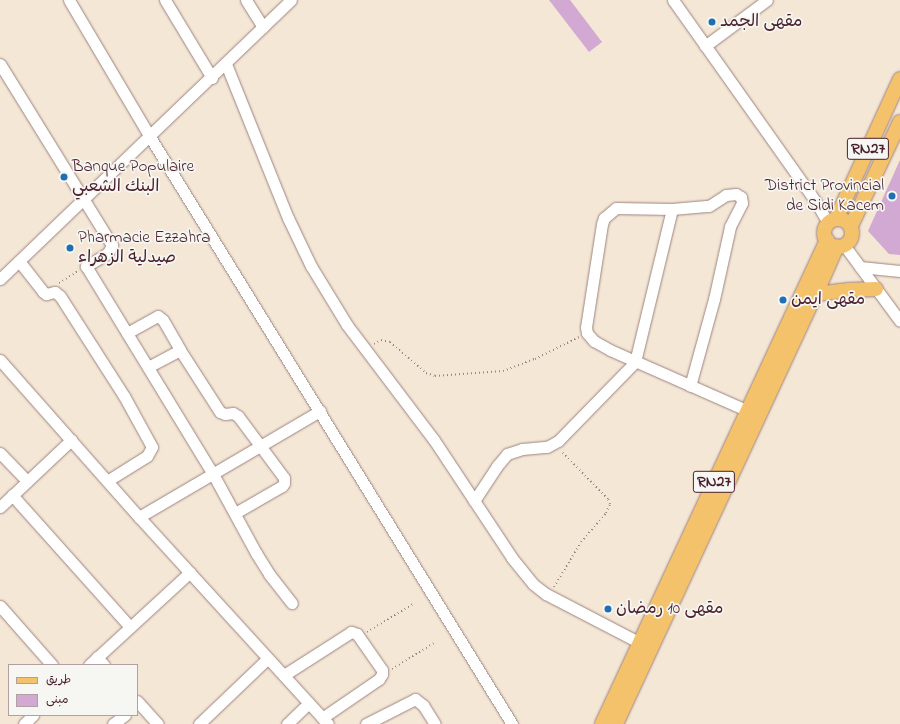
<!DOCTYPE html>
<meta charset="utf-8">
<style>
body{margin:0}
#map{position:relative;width:900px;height:724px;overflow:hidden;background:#f4e7d5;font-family:"Indie Flower","Playpen Sans Arabic",sans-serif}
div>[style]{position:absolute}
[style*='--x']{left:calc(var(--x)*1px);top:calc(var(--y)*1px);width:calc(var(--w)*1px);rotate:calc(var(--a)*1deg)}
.building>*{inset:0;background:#d1a9d2}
.path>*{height:2px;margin-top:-1px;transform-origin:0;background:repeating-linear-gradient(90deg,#9f8380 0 1px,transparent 0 4px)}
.roads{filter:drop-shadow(0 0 1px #9f8380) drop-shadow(0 0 1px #9f8380)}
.minor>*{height:11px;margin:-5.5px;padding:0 5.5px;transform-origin:5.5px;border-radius:5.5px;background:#fff}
.major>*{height:14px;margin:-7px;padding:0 7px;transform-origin:7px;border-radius:7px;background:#f3c26a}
.major>.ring{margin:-7px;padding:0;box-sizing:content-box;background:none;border:14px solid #f3c26a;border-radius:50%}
.dots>*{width:11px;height:11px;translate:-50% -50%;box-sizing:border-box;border:2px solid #f6f6f2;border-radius:50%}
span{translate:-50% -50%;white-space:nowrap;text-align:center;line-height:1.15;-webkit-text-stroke:3.5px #f6f6f2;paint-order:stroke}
.shield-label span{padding:1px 3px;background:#f6f6f2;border:1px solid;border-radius:3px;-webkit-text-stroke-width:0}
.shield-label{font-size:16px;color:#4a1f2b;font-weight:700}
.poi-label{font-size:17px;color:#4a1f2b}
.left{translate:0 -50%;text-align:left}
.right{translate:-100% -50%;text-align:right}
.legend{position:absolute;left:8px;top:664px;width:130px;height:52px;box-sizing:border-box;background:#f6f6f2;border:1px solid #b1a0a2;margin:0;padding:5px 7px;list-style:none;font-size:12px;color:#4a1f2b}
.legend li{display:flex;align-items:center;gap:8px;height:20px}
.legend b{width:20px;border:1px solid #b1a0a2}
</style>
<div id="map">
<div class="building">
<div style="clip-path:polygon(549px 0,570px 0,602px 42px,589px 52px)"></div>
<div style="clip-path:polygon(900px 160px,900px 255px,889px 254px,868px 231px)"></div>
</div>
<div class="path">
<div style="--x:59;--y:283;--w:22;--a:-32"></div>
<div style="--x:374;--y:344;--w:8;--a:-30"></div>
<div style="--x:381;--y:340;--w:9;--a:13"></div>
<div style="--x:390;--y:342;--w:48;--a:40.7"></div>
<div style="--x:426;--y:373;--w:9;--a:18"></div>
<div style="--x:435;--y:376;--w:68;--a:-4.2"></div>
<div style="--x:503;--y:371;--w:34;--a:-21"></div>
<div style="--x:535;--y:359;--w:49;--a:-26.6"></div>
<div style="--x:554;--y:587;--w:52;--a:-59"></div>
<div style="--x:581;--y:542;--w:38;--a:-49"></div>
<div style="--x:606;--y:513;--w:10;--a:-66"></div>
<div style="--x:610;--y:504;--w:5;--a:-112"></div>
<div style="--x:608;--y:499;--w:67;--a:-134.4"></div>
<div style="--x:367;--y:632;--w:54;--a:-31.3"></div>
<div style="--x:392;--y:669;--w:49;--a:-31.8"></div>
</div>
<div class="roads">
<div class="minor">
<div style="--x:69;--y:0;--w:159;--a:59.4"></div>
<div style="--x:150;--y:137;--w:690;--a:58.34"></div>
<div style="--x:165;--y:0;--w:91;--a:58.9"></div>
<div style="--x:246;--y:0;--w:32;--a:58"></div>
<div style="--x:673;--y:0;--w:247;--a:54.7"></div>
<div style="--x:816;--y:202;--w:24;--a:60"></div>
<div style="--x:705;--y:46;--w:77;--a:-36.6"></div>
<div style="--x:0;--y:64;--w:213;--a:58.3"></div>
<div style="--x:112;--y:245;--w:9;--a:117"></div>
<div style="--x:108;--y:253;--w:26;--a:149"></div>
<div style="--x:86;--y:266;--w:244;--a:58.6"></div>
<div style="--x:213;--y:474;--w:90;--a:61.4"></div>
<div style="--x:256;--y:553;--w:25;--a:58"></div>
<div style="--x:269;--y:574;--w:37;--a:52"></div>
<div style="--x:226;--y:64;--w:166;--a:68.1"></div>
<div style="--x:288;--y:218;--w:53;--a:64.4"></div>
<div style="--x:311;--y:266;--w:69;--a:58.6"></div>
<div style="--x:347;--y:325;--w:144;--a:52.9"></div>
<div style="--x:434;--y:440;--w:141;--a:56.5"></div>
<div style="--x:512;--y:558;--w:33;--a:51"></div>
<div style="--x:533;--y:584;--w:16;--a:38"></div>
<div style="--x:546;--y:594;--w:106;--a:27.5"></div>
<div style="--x:640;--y:643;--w:6;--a:9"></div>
<div style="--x:672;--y:209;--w:56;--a:-179"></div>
<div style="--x:616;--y:208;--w:16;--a:140"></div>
<div style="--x:604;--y:218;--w:6;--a:108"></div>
<div style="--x:602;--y:224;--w:104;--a:98.8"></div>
<div style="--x:586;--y:327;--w:6;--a:81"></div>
<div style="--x:587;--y:333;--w:11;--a:49"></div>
<div style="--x:594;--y:341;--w:18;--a:29"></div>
<div style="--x:610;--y:350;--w:158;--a:23.8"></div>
<div style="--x:844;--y:245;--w:94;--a:53.6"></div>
<div style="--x:19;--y:261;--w:39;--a:52"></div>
<div style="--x:43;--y:292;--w:4;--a:34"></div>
<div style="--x:46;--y:294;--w:9;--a:-13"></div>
<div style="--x:55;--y:292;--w:6;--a:39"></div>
<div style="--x:60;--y:296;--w:119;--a:57.4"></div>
<div style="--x:124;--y:396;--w:58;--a:61.2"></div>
<div style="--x:152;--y:447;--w:10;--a:119"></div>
<div style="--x:147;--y:456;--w:47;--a:148"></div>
<div style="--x:860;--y:267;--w:40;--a:5.7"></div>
<div style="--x:0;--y:279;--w:403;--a:-43.8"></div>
<div style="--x:127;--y:333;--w:35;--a:-29"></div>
<div style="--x:158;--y:316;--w:6;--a:39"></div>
<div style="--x:163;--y:320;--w:34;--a:60"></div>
<div style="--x:0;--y:360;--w:210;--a:48.5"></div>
<div style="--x:139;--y:517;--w:280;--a:47.6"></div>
<div style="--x:148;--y:367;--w:36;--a:-28"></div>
<div style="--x:180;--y:350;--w:74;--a:57.2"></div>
<div style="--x:220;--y:412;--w:5;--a:22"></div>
<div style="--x:225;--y:414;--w:8;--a:-7"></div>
<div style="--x:233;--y:413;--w:6;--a:31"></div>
<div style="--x:238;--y:416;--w:77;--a:53.4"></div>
<div style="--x:284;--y:478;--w:5;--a:90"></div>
<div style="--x:284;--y:483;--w:4;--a:124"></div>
<div style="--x:282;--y:486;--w:54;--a:150.1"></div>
<div style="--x:0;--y:453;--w:39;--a:46"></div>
<div style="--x:12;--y:495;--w:177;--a:48.2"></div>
<div style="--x:474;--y:501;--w:42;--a:-56.7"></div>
<div style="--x:497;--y:466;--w:16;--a:-50"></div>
<div style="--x:507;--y:454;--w:16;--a:-18"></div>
<div style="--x:522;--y:449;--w:25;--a:-5"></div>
<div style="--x:547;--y:447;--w:13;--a:-29"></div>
<div style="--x:558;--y:441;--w:110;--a:-45.7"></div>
<div style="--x:635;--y:362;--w:157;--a:-76.4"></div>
<div style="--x:672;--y:209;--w:37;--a:-5"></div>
<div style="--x:709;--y:206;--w:20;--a:-33"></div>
<div style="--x:726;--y:195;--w:10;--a:-6"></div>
<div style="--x:736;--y:194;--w:6;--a:31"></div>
<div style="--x:741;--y:197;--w:6;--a:81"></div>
<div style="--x:742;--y:203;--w:27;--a:117"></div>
<div style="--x:730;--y:227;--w:74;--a:102.5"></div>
<div style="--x:714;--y:299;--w:90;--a:105.4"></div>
<div style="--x:0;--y:507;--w:98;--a:-43.3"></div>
<div style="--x:139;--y:517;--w:210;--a:-30.4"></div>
<div style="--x:0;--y:606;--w:79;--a:48.6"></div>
<div style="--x:97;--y:657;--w:11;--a:49"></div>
<div style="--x:89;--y:665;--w:137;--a:-42.6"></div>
<div style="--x:284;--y:675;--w:80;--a:-32.7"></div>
<div style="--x:351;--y:632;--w:6;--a:18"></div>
<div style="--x:357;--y:634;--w:44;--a:55.2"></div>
<div style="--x:382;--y:670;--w:4;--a:90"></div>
<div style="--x:382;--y:674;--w:6;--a:121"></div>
<div style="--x:379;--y:679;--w:69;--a:145.6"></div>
<div style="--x:137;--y:701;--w:31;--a:48"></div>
<div style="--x:24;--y:724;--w:13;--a:-45"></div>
<div style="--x:113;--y:724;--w:15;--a:-37"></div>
<div style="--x:199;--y:724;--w:95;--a:-43.7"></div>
<div style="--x:287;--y:724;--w:30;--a:-44"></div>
<div style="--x:366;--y:724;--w:55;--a:-27"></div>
<div style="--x:415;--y:699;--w:10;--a:37"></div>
<div style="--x:423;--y:705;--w:22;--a:58"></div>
</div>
<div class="major">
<div style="--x:836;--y:219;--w:154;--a:-65.4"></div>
<div class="ring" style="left:824px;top:219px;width:14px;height:14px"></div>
<div style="--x:851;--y:226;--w:115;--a:-64.8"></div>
<div style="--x:816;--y:294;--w:33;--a:-7"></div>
<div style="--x:849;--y:290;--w:27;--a:-2"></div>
<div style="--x:602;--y:724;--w:534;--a:-65.07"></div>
<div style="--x:616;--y:724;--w:474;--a:-65.1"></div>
<div style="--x:816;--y:294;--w:52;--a:-66.4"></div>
</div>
</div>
<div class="dots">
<div style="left:712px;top:22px;background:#1f6fb2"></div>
<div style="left:64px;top:177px;background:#1f6fb2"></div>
<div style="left:892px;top:196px;background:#1f6fb2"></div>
<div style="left:70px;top:248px;background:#1f6fb2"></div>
<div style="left:783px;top:300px;background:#1f6fb2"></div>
<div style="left:608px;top:609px;background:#1f6fb2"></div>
</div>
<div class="shield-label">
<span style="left:868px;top:149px">RN27</span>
<span style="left:714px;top:482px">RN27</span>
</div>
<div class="poi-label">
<span class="left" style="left:720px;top:22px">مقهى الجمد</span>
<span class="left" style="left:72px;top:177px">Banque Populaire<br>البنك الشعبي</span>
<span class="right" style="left:884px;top:196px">District Provincial<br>de Sidi Kacem</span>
<span class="left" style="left:78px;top:248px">Pharmacie Ezzahra<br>صيدلية الزهراء</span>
<span class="left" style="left:791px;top:300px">مقهى ايمن</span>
<span class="left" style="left:616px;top:609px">مقهى 10 رمضان</span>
</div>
<ul class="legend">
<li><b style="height:5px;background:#f3c26a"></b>طريق</li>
<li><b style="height:11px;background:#d1a9d2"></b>مبنى</li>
</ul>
</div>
